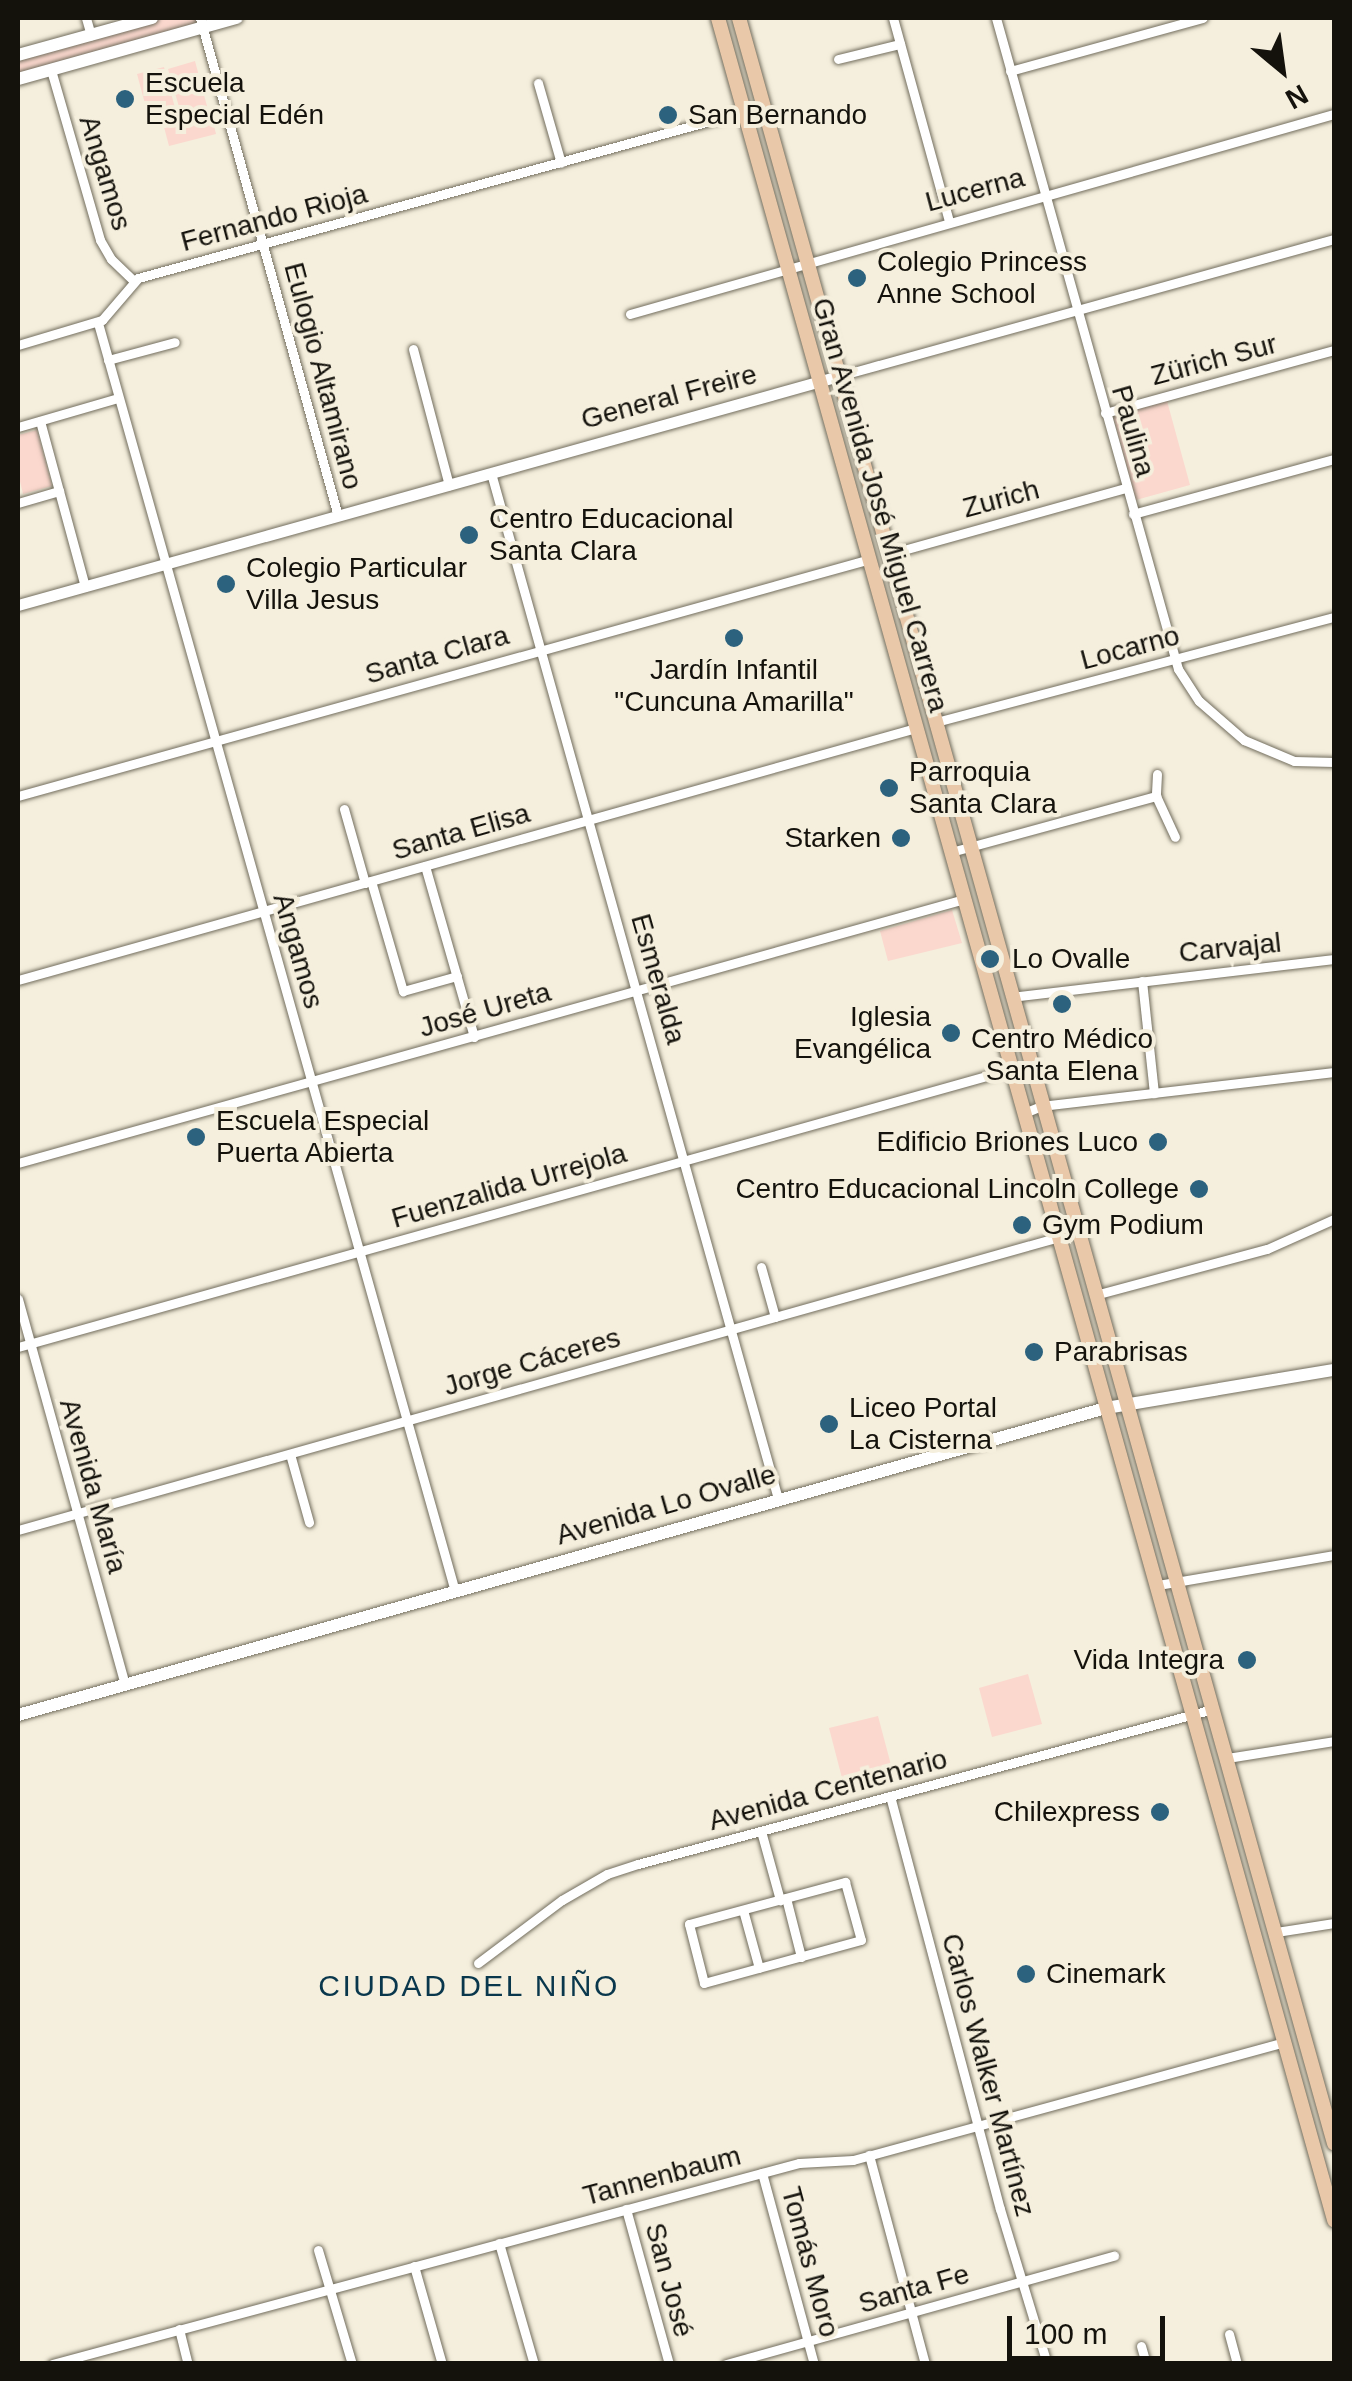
<!DOCTYPE html>
<meta charset="utf-8">
<style>
body{margin:0}
#map{position:relative;width:1352px;height:2381px;overflow:hidden;background:#f5efdd;font-family:Arial,sans-serif}
div>[style]{position:absolute}
[style*='--x']{left:calc(var(--x)*1px);top:calc(var(--y)*1px);width:calc(var(--w)*1px);rotate:calc(var(--a)*1deg)}
.green>*{inset:0;background:#fbd8ce}
.roads{filter:drop-shadow(0 0 2px #726d5d) drop-shadow(0 0 2px #726d5d)}
.minor>*{height:9px;margin:-4.5px;padding:0 4.5px;transform-origin:4.5px;border-radius:4.5px;background:#fff}
.tertiary>*{height:11px;margin:-5.5px;padding:0 5.5px;transform-origin:5.5px;border-radius:5.5px;background:#fff}
.secondary>*{height:12px;margin:-6px;padding:0 6px;transform-origin:6px;border-radius:6px;background:#fff}
.primary>*{height:14px;margin:-7px;padding:0 7px;transform-origin:7px;border-radius:7px;background:#e9c8a9}
.dots>*{width:28px;height:28px;translate:-50% -50%;box-sizing:border-box;border:5px solid #f5efdd;border-radius:50%}
span{translate:-50% -50%;white-space:nowrap;text-align:center;line-height:1.15;-webkit-text-stroke:8px #f5efdd;paint-order:stroke}
.poi-label{font-size:28px;color:#14120c}
.left{translate:0 -50%;text-align:left}
.right{translate:-100% -50%;text-align:right}
.street-label{font-size:28px;color:#14120c}
.neighbourhood-label{font-size:30px;color:#09374c;letter-spacing:2.5px}
.frame{position:absolute;inset:0;border:20px solid #14120c;pointer-events:none}
.north{position:absolute;left:1232px;top:20px;width:100px;height:100px;-webkit-text-stroke:8px #f5efdd;paint-order:stroke;rotate:151deg;font-size:28px;font-weight:700;line-height:40px;text-align:center;color:#14120c}
.north::after{content:'';display:block;margin:auto;width:35px;height:45px;background:#14120c;clip-path:polygon(50% 0,100% 100%,50% 72%,0 100%)}
.scale{position:absolute;left:1007px;top:2316px;width:158px;height:45px;box-sizing:border-box;border:5px solid #14120c;border-top:0;padding-left:12px;font-size:30px;line-height:35px;white-space:nowrap;color:#14120c;-webkit-text-stroke:8px #f5efdd;paint-order:stroke}
</style>
<div id="map">
<div class="green">
<div style="clip-path:polygon(164px 18px,215px 18px,18px 73px,18px 58px)"></div>
<div style="clip-path:polygon(195px 61px,208px 110px,182px 117px,168px 69px)"></div>
<div style="clip-path:polygon(164px 67px,178px 119px,151px 126px,137px 74px)"></div>
<div style="clip-path:polygon(211px 114px,216px 134px,169px 146px,164px 127px)"></div>
<div style="clip-path:polygon(1167px 401px,1190px 485px,1136px 500px,1113px 416px)"></div>
<div style="clip-path:polygon(37px 430px,52px 486px,23px 494px,18px 473px,18px 435px)"></div>
<div style="clip-path:polygon(952px 910px,962px 943px,888px 961px,880px 931px)"></div>
<div style="clip-path:polygon(1028px 1674px,1042px 1724px,992px 1737px,979px 1688px)"></div>
<div style="clip-path:polygon(878px 1716px,891px 1765px,842px 1778px,829px 1728px)"></div>
</div>
<div class="roads">
<div class="minor">
<div style="--x:86;--y:18;--w:18;--a:74"></div>
<div style="--x:200;--y:18;--w:517;--a:74.51"></div>
<div style="--x:893;--y:18;--w:211;--a:74.6"></div>
<div style="--x:996;--y:18;--w:676;--a:74.38"></div>
<div style="--x:1178;--y:669;--w:38;--a:57"></div>
<div style="--x:1199;--y:701;--w:60;--a:40.9"></div>
<div style="--x:1244;--y:740;--w:54;--a:22.8"></div>
<div style="--x:1294;--y:761;--w:40;--a:1.4"></div>
<div style="--x:838;--y:59;--w:64;--a:-13.6"></div>
<div style="--x:51;--y:70;--w:177;--a:73.9"></div>
<div style="--x:100;--y:240;--w:22;--a:60"></div>
<div style="--x:111;--y:259;--w:30;--a:44"></div>
<div style="--x:1010;--y:71;--w:200;--a:-15.4"></div>
<div style="--x:538;--y:83;--w:83;--a:74"></div>
<div style="--x:630;--y:314;--w:732;--a:-15.86"></div>
<div style="--x:98;--y:323;--w:1317;--a:74.28"></div>
<div style="--x:18;--y:345;--w:88;--a:-16.6"></div>
<div style="--x:102;--y:320;--w:55;--a:-49.4"></div>
<div style="--x:138;--y:278;--w:649;--a:-15.36"></div>
<div style="--x:413;--y:349;--w:141;--a:75.2"></div>
<div style="--x:108;--y:360;--w:69;--a:-15"></div>
<div style="--x:839;--y:376;--w:514;--a:-15.47"></div>
<div style="--x:1105;--y:413;--w:238;--a:-15.4"></div>
<div style="--x:40;--y:421;--w:172;--a:74.8"></div>
<div style="--x:18;--y:427;--w:104;--a:-16.2"></div>
<div style="--x:491;--y:473;--w:1065;--a:74.37"></div>
<div style="--x:18;--y:503;--w:43;--a:-16.3"></div>
<div style="--x:1133;--y:514;--w:208;--a:-15.3"></div>
<div style="--x:889;--y:554;--w:246;--a:-15.6"></div>
<div style="--x:936;--y:722;--w:412;--a:-14.8"></div>
<div style="--x:1157;--y:774;--w:22;--a:93"></div>
<div style="--x:1156;--y:796;--w:45;--a:65.1"></div>
<div style="--x:18;--y:796;--w:884;--a:-15.54"></div>
<div style="--x:344;--y:809;--w:77;--a:74.2"></div>
<div style="--x:951;--y:852;--w:213;--a:-15.3"></div>
<div style="--x:425;--y:866;--w:178;--a:74"></div>
<div style="--x:371;--y:881;--w:115;--a:73.8"></div>
<div style="--x:403;--y:991;--w:56;--a:-15.5"></div>
<div style="--x:18;--y:980;--w:933;--a:-15.68"></div>
<div style="--x:1142;--y:981;--w:113;--a:83.9"></div>
<div style="--x:1011;--y:997;--w:325;--a:-6.7"></div>
<div style="--x:1024;--y:1113;--w:18;--a:-22"></div>
<div style="--x:1041;--y:1106;--w:295;--a:-6.6"></div>
<div style="--x:18;--y:1163;--w:982;--a:-15.59"></div>
<div style="--x:761;--y:1267;--w:52;--a:74.4"></div>
<div style="--x:1095;--y:1295;--w:178;--a:-15"></div>
<div style="--x:1267;--y:1249;--w:73;--a:-24.1"></div>
<div style="--x:18;--y:1299;--w:400;--a:74.5"></div>
<div style="--x:18;--y:1347;--w:1032;--a:-15.63"></div>
<div style="--x:290;--y:1454;--w:71;--a:74.4"></div>
<div style="--x:18;--y:1530;--w:1081;--a:-15.72"></div>
<div style="--x:1158;--y:1585;--w:179;--a:-9.7"></div>
<div style="--x:1227;--y:1758;--w:108;--a:-9"></div>
<div style="--x:890;--y:1796;--w:427;--a:75.1"></div>
<div style="--x:1000;--y:2209;--w:162;--a:73.1"></div>
<div style="--x:761;--y:1831;--w:72;--a:74.6"></div>
<div style="--x:845;--y:1882;--w:60;--a:74.6"></div>
<div style="--x:861;--y:1940;--w:163;--a:164.7"></div>
<div style="--x:704;--y:1983;--w:61;--a:-104.3"></div>
<div style="--x:689;--y:1924;--w:162;--a:-15.1"></div>
<div style="--x:786;--y:1898;--w:61;--a:75.7"></div>
<div style="--x:743;--y:1910;--w:60;--a:74.6"></div>
<div style="--x:1276;--y:1932;--w:59;--a:-8.8"></div>
<div style="--x:478;--y:1963;--w:105;--a:-36.9"></div>
<div style="--x:562;--y:1900;--w:52;--a:-30"></div>
<div style="--x:607;--y:1874;--w:33;--a:-18"></div>
<div style="--x:638;--y:1864;--w:596;--a:-15.09"></div>
<div style="--x:869;--y:2155;--w:216;--a:75"></div>
<div style="--x:762;--y:2173;--w:198;--a:74.8"></div>
<div style="--x:626;--y:2209;--w:161;--a:74.5"></div>
<div style="--x:499;--y:2243;--w:126;--a:73.9"></div>
<div style="--x:318;--y:2250;--w:119;--a:73.4"></div>
<div style="--x:414;--y:2266;--w:102;--a:74.1"></div>
<div style="--x:179;--y:2329;--w:36;--a:76"></div>
<div style="--x:1229;--y:2334;--w:31;--a:75"></div>
<div style="--x:1141;--y:2346;--w:19;--a:74"></div>
<div style="--x:52;--y:2364;--w:774;--a:-15.06"></div>
<div style="--x:799;--y:2163;--w:54;--a:-3.2"></div>
<div style="--x:853;--y:2160;--w:448;--a:-15.3"></div>
<div style="--x:726;--y:2364;--w:403;--a:-15.6"></div>
</div>
<div class="tertiary">
<div style="--x:18;--y:605;--w:852;--a:-15.59"></div>
</div>
<div class="secondary">
<div style="--x:18;--y:55;--w:139;--a:-15.4"></div>
<div style="--x:18;--y:79;--w:227;--a:-15.6"></div>
<div style="--x:18;--y:1715;--w:1130;--a:-15.76"></div>
<div style="--x:1106;--y:1408;--w:231;--a:-9.5"></div>
</div>
<div class="primary">
<div style="--x:718;--y:18;--w:2287;--a:74.37"></div>
<div style="--x:739;--y:18;--w:2207;--a:74.36"></div>
</div>
</div>
<div class="dots">
<div style="left:125px;top:99px;background:#2c627e"></div>
<div style="left:668px;top:115px;background:#2c627e"></div>
<div style="left:857px;top:278px;background:#2c627e"></div>
<div style="left:469px;top:535px;background:#2c627e"></div>
<div style="left:226px;top:584px;background:#2c627e"></div>
<div style="left:734px;top:638px;background:#2c627e"></div>
<div style="left:889px;top:788px;background:#2c627e"></div>
<div style="left:901px;top:838px;background:#2c627e"></div>
<div style="left:990px;top:959px;background:#2c627e"></div>
<div style="left:1062px;top:1004px;background:#2c627e"></div>
<div style="left:951px;top:1033px;background:#2c627e"></div>
<div style="left:196px;top:1137px;background:#2c627e"></div>
<div style="left:1158px;top:1142px;background:#2c627e"></div>
<div style="left:1199px;top:1189px;background:#2c627e"></div>
<div style="left:1022px;top:1225px;background:#2c627e"></div>
<div style="left:1034px;top:1352px;background:#2c627e"></div>
<div style="left:829px;top:1424px;background:#2c627e"></div>
<div style="left:1247px;top:1660px;background:#2c627e"></div>
<div style="left:1160px;top:1812px;background:#2c627e"></div>
<div style="left:1026px;top:1974px;background:#2c627e"></div>
</div>
<div class="poi-label">
<span class="left" style="left:145px;top:99px">Escuela<br>Especial Edén</span>
<span class="left" style="left:688px;top:115px">San Bernando</span>
<span class="left" style="left:877px;top:278px">Colegio Princess<br>Anne School</span>
<span class="left" style="left:489px;top:535px">Centro Educacional<br>Santa Clara</span>
<span class="left" style="left:246px;top:584px">Colegio Particular<br>Villa Jesus</span>
<span style="left:734px;top:686px">Jardín Infantil<br>"Cuncuna Amarilla"</span>
<span class="left" style="left:909px;top:788px">Parroquia<br>Santa Clara</span>
<span class="right" style="left:881px;top:838px">Starken</span>
<span class="left" style="left:1012px;top:959px">Lo Ovalle</span>
<span class="right" style="left:931px;top:1033px">Iglesia<br>Evangélica</span>
<span style="left:1062px;top:1055px">Centro Médico<br>Santa Elena</span>
<span class="left" style="left:216px;top:1137px">Escuela Especial<br>Puerta Abierta</span>
<span class="right" style="left:1138px;top:1142px">Edificio Briones Luco</span>
<span class="right" style="left:1179px;top:1189px">Centro Educacional Lincoln College</span>
<span class="left" style="left:1042px;top:1225px">Gym Podium</span>
<span class="left" style="left:1054px;top:1352px">Parabrisas</span>
<span class="left" style="left:849px;top:1424px">Liceo Portal<br>La Cisterna</span>
<span class="right" style="left:1224px;top:1660px">Vida Integra</span>
<span class="right" style="left:1140px;top:1812px">Chilexpress</span>
<span class="left" style="left:1046px;top:1974px">Cinemark</span>
</div>
<div class="street-label">
<span style="left:105px;top:173px;rotate:73deg">Angamos</span>
<span style="left:975px;top:190px;rotate:-15deg">Lucerna</span>
<span style="left:274px;top:218px;rotate:-15deg">Fernando Rioja</span>
<span style="left:1214px;top:360px;rotate:-15deg">Zürich Sur</span>
<span style="left:323px;top:376px;rotate:75deg">Eulogio Altamirano</span>
<span style="left:669px;top:397px;rotate:-15deg">General Freire</span>
<span style="left:1133px;top:431px;rotate:74deg">Paulina</span>
<span style="left:1001px;top:499px;rotate:-15deg">Zurich</span>
<span style="left:880px;top:505px;rotate:74deg">Gran Avenida José Miguel Carrera</span>
<span style="left:1130px;top:648px;rotate:-15deg">Locarno</span>
<span style="left:437px;top:655px;rotate:-16deg">Santa Clara</span>
<span style="left:461px;top:832px;rotate:-16deg">Santa Elisa</span>
<span style="left:1230px;top:948px;rotate:-6deg">Carvajal</span>
<span style="left:298px;top:951px;rotate:74deg">Angamos</span>
<span style="left:658px;top:979px;rotate:74deg">Esmeralda</span>
<span style="left:485px;top:1010px;rotate:-16deg">José Ureta</span>
<span style="left:509px;top:1186px;rotate:-16deg">Fuenzalida Urrejola</span>
<span style="left:532px;top:1362px;rotate:-16deg">Jorge Cáceres</span>
<span style="left:93px;top:1486px;rotate:74deg">Avenida María</span>
<span style="left:666px;top:1505px;rotate:-16deg">Avenida Lo Ovalle</span>
<span style="left:828px;top:1790px;rotate:-15deg">Avenida Centenario</span>
<span style="left:988px;top:2075px;rotate:75deg">Carlos Walker Martínez</span>
<span style="left:662px;top:2176px;rotate:-15deg">Tannenbaum</span>
<span style="left:810px;top:2262px;rotate:75deg">Tomás Moro</span>
<span style="left:669px;top:2280px;rotate:75deg">San José</span>
<span style="left:914px;top:2289px;rotate:-16deg">Santa Fe</span>
</div>
<div class="neighbourhood-label">
<span style="left:469px;top:1986px">CIUDAD DEL NIÑO</span>
</div>
<div class="frame"></div>
<div class="north">N</div>
<div class="scale">100 m</div>
</div>
